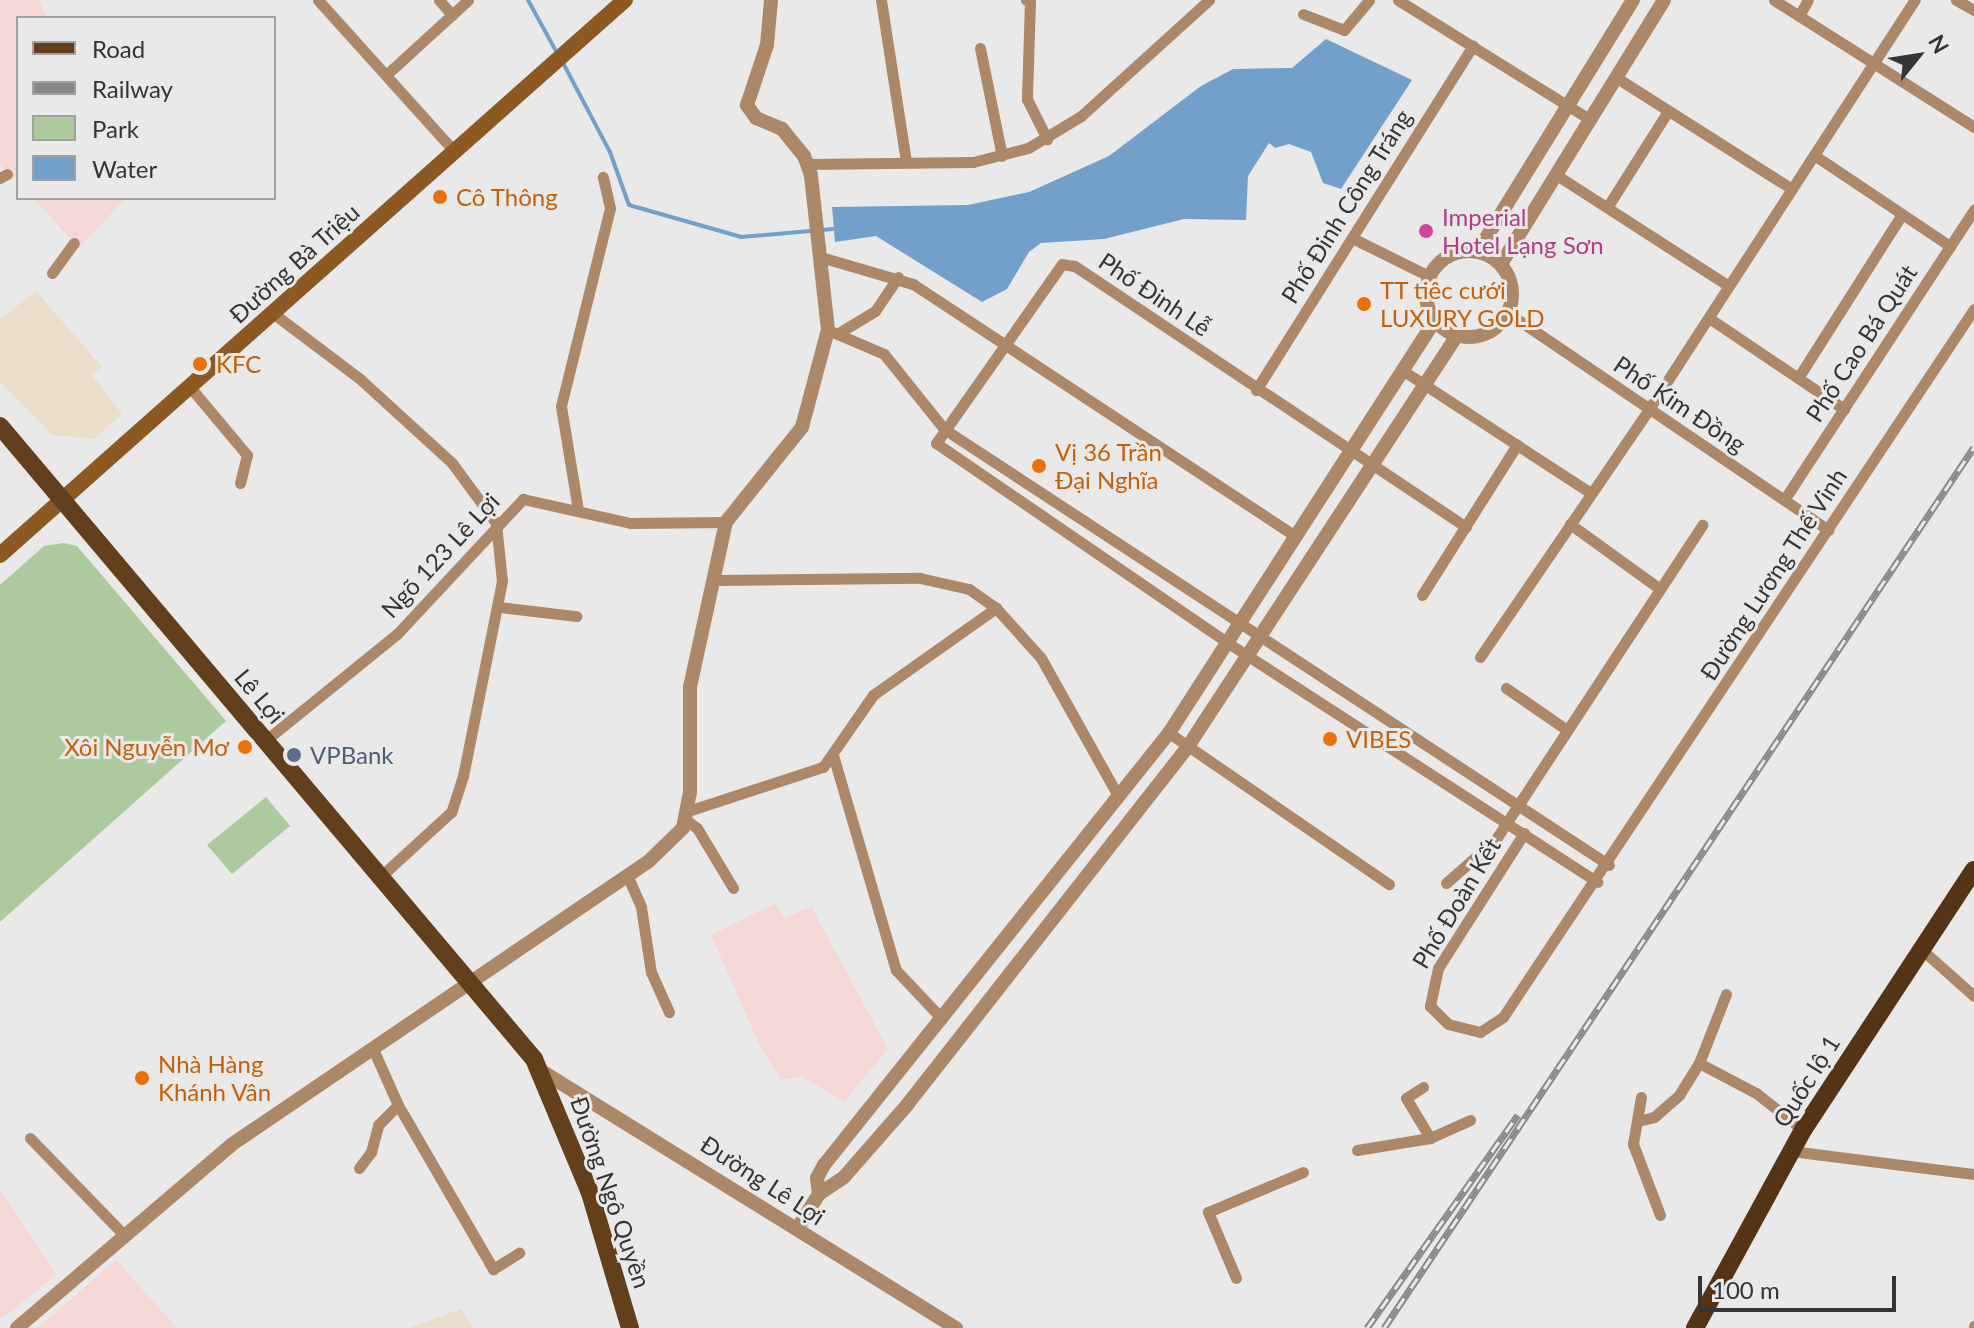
<!DOCTYPE html>
<meta charset="utf-8">
<style>
body{margin:0}
#map{position:relative;width:1974px;height:1328px;overflow:hidden;background:#e9e9ea;font-family:Lato,sans-serif}
div>[style]{position:absolute}
[style*='--x']{left:calc(var(--x)*1px);top:calc(var(--y)*1px);width:calc(var(--w)*1px);rotate:calc(var(--a)*1deg)}
.commercial>*{inset:0;background:#eadeca}
.education>*{inset:0;background:#f3d8d6}
.green>*{inset:0;background:#acca9e}
.water>*{inset:0;background:#72a0cb}
.stream>*{height:4px;margin:-2px;padding:0 2px;transform-origin:2px;border-radius:2px;background:#72a0cb}
.minor>*{height:11px;margin:-5.5px;padding:0 5.5px;transform-origin:5.5px;border-radius:5.5px;background:#ad8868}
.tertiary>*{height:14px;margin:-7px;padding:0 7px;transform-origin:7px;border-radius:7px;background:#ad8868}
.tertiary>.ring{margin:-7px;padding:0;box-sizing:content-box;background:none;border:14px solid #ad8868;border-radius:50%}
.secondary>*{height:16px;margin:-8px;padding:0 8px;transform-origin:8px;border-radius:8px;background:#8c5923}
.primary>*{height:18px;margin:-9px;padding:0 9px;transform-origin:9px;border-radius:9px;background:#643f1b}
.trunk>*{height:18px;margin:-9px;padding:0 9px;transform-origin:9px;border-radius:9px;background:#543414}
.rail>*{height:7px;margin-top:-3.5px;transform-origin:0;background:repeating-linear-gradient(90deg,#e9e9ea 0 12px,#89898a 0 24px);box-sizing:border-box;border-block:2px solid #89898a}
.dots>*{width:22px;height:22px;translate:-50% -50%;box-sizing:border-box;border:4px solid #e9e9ea;border-radius:50%}
span{translate:-50% -50%;white-space:nowrap;text-align:center;line-height:1.15;-webkit-text-stroke:6px #e9e9ea;paint-order:stroke}
.food-label{font-size:24px;color:#c56008}
.left{translate:0 -50%;text-align:left}
.right{translate:-100% -50%;text-align:right}
.street-label{font-size:24px;color:#353535}
.hotel-label{font-size:24px;color:#b23c85}
.service-label{font-size:24px;color:#4e5e75}
.legend{position:absolute;left:16px;top:16px;width:260px;height:184px;box-sizing:border-box;background:#e9e9ea;border:2px solid #a1a1a2;margin:0;padding:10px 14px;list-style:none;font-size:24px;color:#353535}
.legend li{display:flex;align-items:center;gap:16px;height:40px}
.legend b{width:40px;border:2px solid #a1a1a2}
.north{position:absolute;left:1878px;top:16px;width:80px;height:80px;-webkit-text-stroke:6px #e9e9ea;paint-order:stroke;rotate:60deg;font-size:22px;font-weight:700;line-height:32px;text-align:center;color:#353535}
.north::after{content:'';display:block;margin:auto;width:28px;height:36px;background:#353535;clip-path:polygon(50% 0,100% 100%,50% 72%,0 100%)}
.scale{position:absolute;left:1698px;top:1276px;width:198px;height:36px;box-sizing:border-box;border:4px solid #353535;border-top:0;padding-left:10px;font-size:24px;line-height:28px;white-space:nowrap;color:#353535;-webkit-text-stroke:6px #e9e9ea;paint-order:stroke}
</style>
<div id="map">
<div class="commercial">
<div style="clip-path:polygon(36px 291px,102px 367px,92px 375px,122px 414px,94px 439px,52px 435px,0 382px,0 319px)"></div>
<div style="clip-path:polygon(461px 1309px,473px 1328px,409px 1328px)"></div>
</div>
<div class="education">
<div style="clip-path:polygon(0 0,38px 0,48px 18px,18px 18px,18px 181px,0 165px)"></div>
<div style="clip-path:polygon(33px 198px,126px 198px,79px 248px)"></div>
<div style="clip-path:polygon(776px 903px,784px 919px,811px 906px,888px 1049px,844px 1102px,801px 1076px,781px 1080px,761px 1048px,711px 935px)"></div>
<div style="clip-path:polygon(0 1189px,56px 1275px,0 1320px)"></div>
<div style="clip-path:polygon(116px 1260px,177px 1328px,38px 1328px)"></div>
</div>
<div class="green">
<div style="clip-path:polygon(64px 543px,77px 546px,226px 721px,0 922px,0 585px,44px 546px)"></div>
<div style="clip-path:polygon(266px 797px,290px 826px,232px 874px,207px 845px)"></div>
</div>
<div class="water">
<div style="clip-path:polygon(1326px 39px,1412px 80px,1341px 189px,1323px 183px,1311px 152px,1289px 144px,1275px 148px,1269px 143px,1248px 176px,1246px 220px,1184px 219px,1104px 239px,1041px 243px,1029px 252px,1007px 289px,982px 302px,876px 236px,835px 242px,832px 207px,968px 205px,1029px 192px,1109px 156px,1201px 86px,1233px 69px,1292px 68px)"></div>
</div>
<div class="stream">
<div style="--x:528;--y:0;--w:60;--a:61.3"></div>
<div style="--x:562;--y:61;--w:103;--a:62.2"></div>
<div style="--x:610;--y:152;--w:56;--a:70.3"></div>
<div style="--x:629;--y:205;--w:116;--a:15.9"></div>
<div style="--x:741;--y:237;--w:92;--a:-5"></div>
</div>
<div class="minor">
<div style="--x:318;--y:0;--w:203;--a:48"></div>
<div style="--x:439;--y:0;--w:20;--a:49"></div>
<div style="--x:881;--y:0;--w:164;--a:81.2"></div>
<div style="--x:1026;--y:0;--w:4;--a:14"></div>
<div style="--x:1030;--y:1;--w:98;--a:91.8"></div>
<div style="--x:1027;--y:99;--w:45;--a:63.4"></div>
<div style="--x:1398;--y:0;--w:227;--a:31.9"></div>
<div style="--x:1774;--y:0;--w:237;--a:32.4"></div>
<div style="--x:1956;--y:0;--w:21;--a:29"></div>
<div style="--x:1303;--y:14;--w:44;--a:21.3"></div>
<div style="--x:1344;--y:30;--w:39;--a:-50"></div>
<div style="--x:1799;--y:16;--w:18;--a:-61"></div>
<div style="--x:980;--y:48;--w:110;--a:78.5"></div>
<div style="--x:386;--y:75;--w:111;--a:-42.4"></div>
<div style="--x:1617;--y:78;--w:207;--a:32.4"></div>
<div style="--x:1814;--y:155;--w:164;--a:33.8"></div>
<div style="--x:807;--y:164;--w:166;--a:-0.7"></div>
<div style="--x:973;--y:162;--w:57;--a:-14.3"></div>
<div style="--x:1028;--y:148;--w:62;--a:-31.1"></div>
<div style="--x:1081;--y:116;--w:173;--a:-42.2"></div>
<div style="--x:1558;--y:176;--w:203;--a:32.8"></div>
<div style="--x:0;--y:178;--w:8;--a:-30"></div>
<div style="--x:1608;--y:206;--w:112;--a:-57.7"></div>
<div style="--x:1352;--y:238;--w:86;--a:26.3"></div>
<div style="--x:824;--y:258;--w:93;--a:16.3"></div>
<div style="--x:913;--y:284;--w:459;--a:33.4"></div>
<div style="--x:52;--y:273;--w:37;--a:-54"></div>
<div style="--x:1508;--y:313;--w:387;--a:34.1"></div>
<div style="--x:274;--y:314;--w:106;--a:37"></div>
<div style="--x:359;--y:378;--w:126;--a:42.4"></div>
<div style="--x:452;--y:463;--w:74;--a:53.7"></div>
<div style="--x:496;--y:523;--w:58;--a:84.1"></div>
<div style="--x:502;--y:581;--w:199;--a:101.3"></div>
<div style="--x:463;--y:776;--w:38;--a:108"></div>
<div style="--x:451;--y:812;--w:96;--a:137.5"></div>
<div style="--x:1709;--y:318;--w:163;--a:34"></div>
<div style="--x:828;--y:330;--w:61;--a:23.2"></div>
<div style="--x:884;--y:354;--w:96;--a:51.3"></div>
<div style="--x:944;--y:429;--w:795;--a:33.25"></div>
<div style="--x:837;--y:334;--w:44;--a:-31.2"></div>
<div style="--x:875;--y:311;--w:41;--a:-55.9"></div>
<div style="--x:1402;--y:370;--w:225;--a:33.1"></div>
<div style="--x:1798;--y:378;--w:194;--a:-57.6"></div>
<div style="--x:190;--y:387;--w:89;--a:50"></div>
<div style="--x:247;--y:455;--w:29;--a:104"></div>
<div style="--x:1256;--y:390;--w:407;--a:-57.8"></div>
<div style="--x:1784;--y:500;--w:347;--a:-56.8"></div>
<div style="--x:578;--y:510;--w:105;--a:-99.3"></div>
<div style="--x:561;--y:406;--w:204;--a:-76.1"></div>
<div style="--x:610;--y:208;--w:32;--a:-103"></div>
<div style="--x:1570;--y:524;--w:111;--a:35.8"></div>
<div style="--x:1466;--y:527;--w:471;--a:-146.3"></div>
<div style="--x:1074;--y:266;--w:12;--a:-171"></div>
<div style="--x:1062;--y:264;--w:219;--a:125.1"></div>
<div style="--x:936;--y:443;--w:354;--a:34.4"></div>
<div style="--x:1228;--y:643;--w:440;--a:32.9"></div>
<div style="--x:715;--y:580;--w:205;--a:-0.6"></div>
<div style="--x:920;--y:578;--w:50;--a:12.7"></div>
<div style="--x:969;--y:589;--w:33;--a:35"></div>
<div style="--x:996;--y:608;--w:67;--a:48"></div>
<div style="--x:1041;--y:658;--w:156;--a:60.8"></div>
<div style="--x:1422;--y:595;--w:178;--a:-57.7"></div>
<div style="--x:499;--y:607;--w:78;--a:6.7"></div>
<div style="--x:1480;--y:657;--w:300;--a:-55.7"></div>
<div style="--x:1649;--y:409;--w:488;--a:-57"></div>
<div style="--x:1506;--y:688;--w:74;--a:34.5"></div>
<div style="--x:1169;--y:733;--w:267;--a:34.5"></div>
<div style="--x:266;--y:740;--w:169;--a:-39"></div>
<div style="--x:397;--y:634;--w:185;--a:-47"></div>
<div style="--x:523;--y:499;--w:110;--a:12.6"></div>
<div style="--x:630;--y:523;--w:96;--a:-0.6"></div>
<div style="--x:833;--y:755;--w:224;--a:73.7"></div>
<div style="--x:896;--y:970;--w:67;--a:46.8"></div>
<div style="--x:688;--y:811;--w:142;--a:-18.1"></div>
<div style="--x:823;--y:767;--w:88;--a:-55.2"></div>
<div style="--x:873;--y:695;--w:151;--a:-35.3"></div>
<div style="--x:685;--y:819;--w:15;--a:37"></div>
<div style="--x:697;--y:828;--w:70;--a:59"></div>
<div style="--x:1524;--y:833;--w:160;--a:122.5"></div>
<div style="--x:1438;--y:968;--w:39;--a:102"></div>
<div style="--x:1430;--y:1006;--w:25;--a:45"></div>
<div style="--x:1448;--y:1024;--w:33;--a:14"></div>
<div style="--x:1480;--y:1032;--w:27;--a:-33"></div>
<div style="--x:1503;--y:1017;--w:850;--a:-56.37"></div>
<div style="--x:627;--y:875;--w:35;--a:66"></div>
<div style="--x:641;--y:907;--w:66;--a:81.3"></div>
<div style="--x:651;--y:972;--w:44;--a:65.8"></div>
<div style="--x:1446;--y:883;--w:67;--a:-41.3"></div>
<div style="--x:1496;--y:839;--w:376;--a:-56.7"></div>
<div style="--x:1920;--y:948;--w:72;--a:41.6"></div>
<div style="--x:373;--y:1049;--w:61;--a:65.9"></div>
<div style="--x:398;--y:1105;--w:190;--a:59.9"></div>
<div style="--x:493;--y:1269;--w:31;--a:-32"></div>
<div style="--x:1699;--y:1063;--w:64;--a:27.8"></div>
<div style="--x:1756;--y:1093;--w:60;--a:38.2"></div>
<div style="--x:1423;--y:1087;--w:20;--a:147"></div>
<div style="--x:1406;--y:1098;--w:47;--a:59"></div>
<div style="--x:1641;--y:1097;--w:48;--a:99.7"></div>
<div style="--x:1633;--y:1144;--w:76;--a:69.2"></div>
<div style="--x:1638;--y:1121;--w:16;--a:-14"></div>
<div style="--x:1654;--y:1117;--w:33;--a:-41"></div>
<div style="--x:1679;--y:1095;--w:38;--a:-58"></div>
<div style="--x:1699;--y:1063;--w:74;--a:-68.6"></div>
<div style="--x:30;--y:1138;--w:135;--a:45.9"></div>
<div style="--x:1357;--y:1150;--w:74;--a:-9.3"></div>
<div style="--x:1430;--y:1138;--w:44;--a:-24.2"></div>
<div style="--x:1791;--y:1151;--w:184;--a:7.2"></div>
<div style="--x:359;--y:1168;--w:20;--a:-53"></div>
<div style="--x:371;--y:1152;--w:28;--a:-75"></div>
<div style="--x:378;--y:1125;--w:28;--a:-45"></div>
<div style="--x:1236;--y:1278;--w:72;--a:-113"></div>
<div style="--x:1208;--y:1212;--w:103;--a:-22.8"></div>
<div style="--x:1974;--y:1328;--w:2;--a:-90"></div>
</div>
<div class="tertiary">
<div class="ring" style="left:1426px;top:251px;width:72px;height:72px"></div>
<div style="--x:1478;--y:251;--w:295;--a:-58.3"></div>
<div style="--x:1501;--y:264;--w:310;--a:-58.3"></div>
<div style="--x:543;--y:1072;--w:486;--a:31.8"></div>
<div style="--x:819;--y:1194;--w:16;--a:-97"></div>
<div style="--x:817;--y:1178;--w:15;--a:-62"></div>
<div style="--x:824;--y:1165;--w:553;--a:-51.39"></div>
<div style="--x:1169;--y:733;--w:490;--a:-57.2"></div>
<div style="--x:797;--y:1229;--w:41;--a:-57.8"></div>
<div style="--x:819;--y:1194;--w:30;--a:-34"></div>
<div style="--x:844;--y:1177;--w:96;--a:-48.8"></div>
<div style="--x:907;--y:1105;--w:454;--a:-51.9"></div>
<div style="--x:1187;--y:748;--w:493;--a:-56.8"></div>
<div style="--x:17;--y:1328;--w:282;--a:-40.5"></div>
<div style="--x:231;--y:1145;--w:505;--a:-34.19"></div>
<div style="--x:649;--y:861;--w:47;--a:-44.1"></div>
<div style="--x:683;--y:828;--w:37;--a:-79"></div>
<div style="--x:690;--y:792;--w:105;--a:-90"></div>
<div style="--x:690;--y:687;--w:169;--a:-77.7"></div>
<div style="--x:726;--y:522;--w:122;--a:-51.3"></div>
<div style="--x:802;--y:427;--w:100;--a:-75"></div>
<div style="--x:828;--y:330;--w:156;--a:-96.3"></div>
<div style="--x:811;--y:175;--w:20;--a:-110"></div>
<div style="--x:804;--y:156;--w:35;--a:-129"></div>
<div style="--x:782;--y:129;--w:28;--a:-157"></div>
<div style="--x:756;--y:118;--w:16;--a:-125"></div>
<div style="--x:747;--y:105;--w:63;--a:-71.6"></div>
<div style="--x:767;--y:45;--w:45;--a:-84.9"></div>
</div>
<div class="secondary">
<div style="--x:0;--y:555;--w:836;--a:-41.61"></div>
</div>
<div class="primary">
<div style="--x:0;--y:426;--w:828;--a:49.85"></div>
<div style="--x:534;--y:1059;--w:145;--a:67.3"></div>
<div style="--x:590;--y:1193;--w:141;--a:73.5"></div>
</div>
<div class="trunk">
<div style="--x:1695;--y:1328;--w:226;--a:-61.4"></div>
<div style="--x:1803;--y:1130;--w:311;--a:-56.7"></div>
</div>
<div class="rail">
<div style="--x:1367;--y:1328;--w:261;--a:-54.7"></div>
<div style="--x:1384;--y:1328;--w:1060;--a:-56.19"></div>
</div>
<div class="dots">
<div style="left:440px;top:197px;background:#e8710a"></div>
<div style="left:1426px;top:231px;background:#d1479c"></div>
<div style="left:1364px;top:304px;background:#e8710a"></div>
<div style="left:200px;top:364px;background:#e8710a"></div>
<div style="left:1039px;top:466px;background:#e8710a"></div>
<div style="left:1330px;top:739px;background:#e8710a"></div>
<div style="left:245px;top:747px;background:#e8710a"></div>
<div style="left:294px;top:755px;background:#5c6f8a"></div>
<div style="left:142px;top:1078px;background:#e8710a"></div>
</div>
<div class="food-label">
<span class="left" style="left:456px;top:197px">Cô Thông</span>
<span class="left" style="left:1380px;top:304px">TT tiêc cưới<br>LUXURY GOLD</span>
<span class="left" style="left:216px;top:364px">KFC</span>
<span class="left" style="left:1055px;top:466px">Vị 36 Trần<br>Đại Nghĩa</span>
<span class="left" style="left:1346px;top:739px">VIBES</span>
<span class="right" style="left:229px;top:747px">Xôi Nguyễn Mơ</span>
<span class="left" style="left:158px;top:1078px">Nhà Hàng<br>Khánh Vân</span>
</div>
<div class="street-label">
<span style="left:1346px;top:206px;rotate:-58deg">Phố Đinh Công Tráng</span>
<span style="left:294px;top:263px;rotate:-42deg">Đường Bà Triệu</span>
<span style="left:1155px;top:294px;rotate:34deg">Phố Đinh Lễ</span>
<span style="left:1861px;top:343px;rotate:-57deg">Phố Cao Bá Quát</span>
<span style="left:1680px;top:404px;rotate:34deg">Phố Kim Đồng</span>
<span style="left:440px;top:555px;rotate:-47deg">Ngõ 123 Lê Lợi</span>
<span style="left:1773px;top:574px;rotate:-57deg">Đường Lương Thế Vinh</span>
<span style="left:260px;top:696px;rotate:50deg">Lê Lợi</span>
<span style="left:1456px;top:903px;rotate:-59deg">Phố Đoàn Kết</span>
<span style="left:1806px;top:1081px;rotate:-58deg">Quốc lộ 1</span>
<span style="left:763px;top:1180px;rotate:33deg">Đường Lê Lợi</span>
<span style="left:611px;top:1192px;rotate:71deg">Đường Ngô Quyền</span>
</div>
<div class="hotel-label">
<span class="left" style="left:1442px;top:231px">Imperial<br>Hotel Lạng Sơn</span>
</div>
<div class="service-label">
<span class="left" style="left:310px;top:755px">VPBank</span>
</div>
<ul class="legend">
<li><b style="height:10px;background:#643f1b"></b>Road</li>
<li><b style="height:10px;background:#89898a"></b>Railway</li>
<li><b style="height:22px;background:#acca9e"></b>Park</li>
<li><b style="height:22px;background:#72a0cb"></b>Water</li>
</ul>
<div class="north">N</div>
<div class="scale">100 m</div>
</div>
